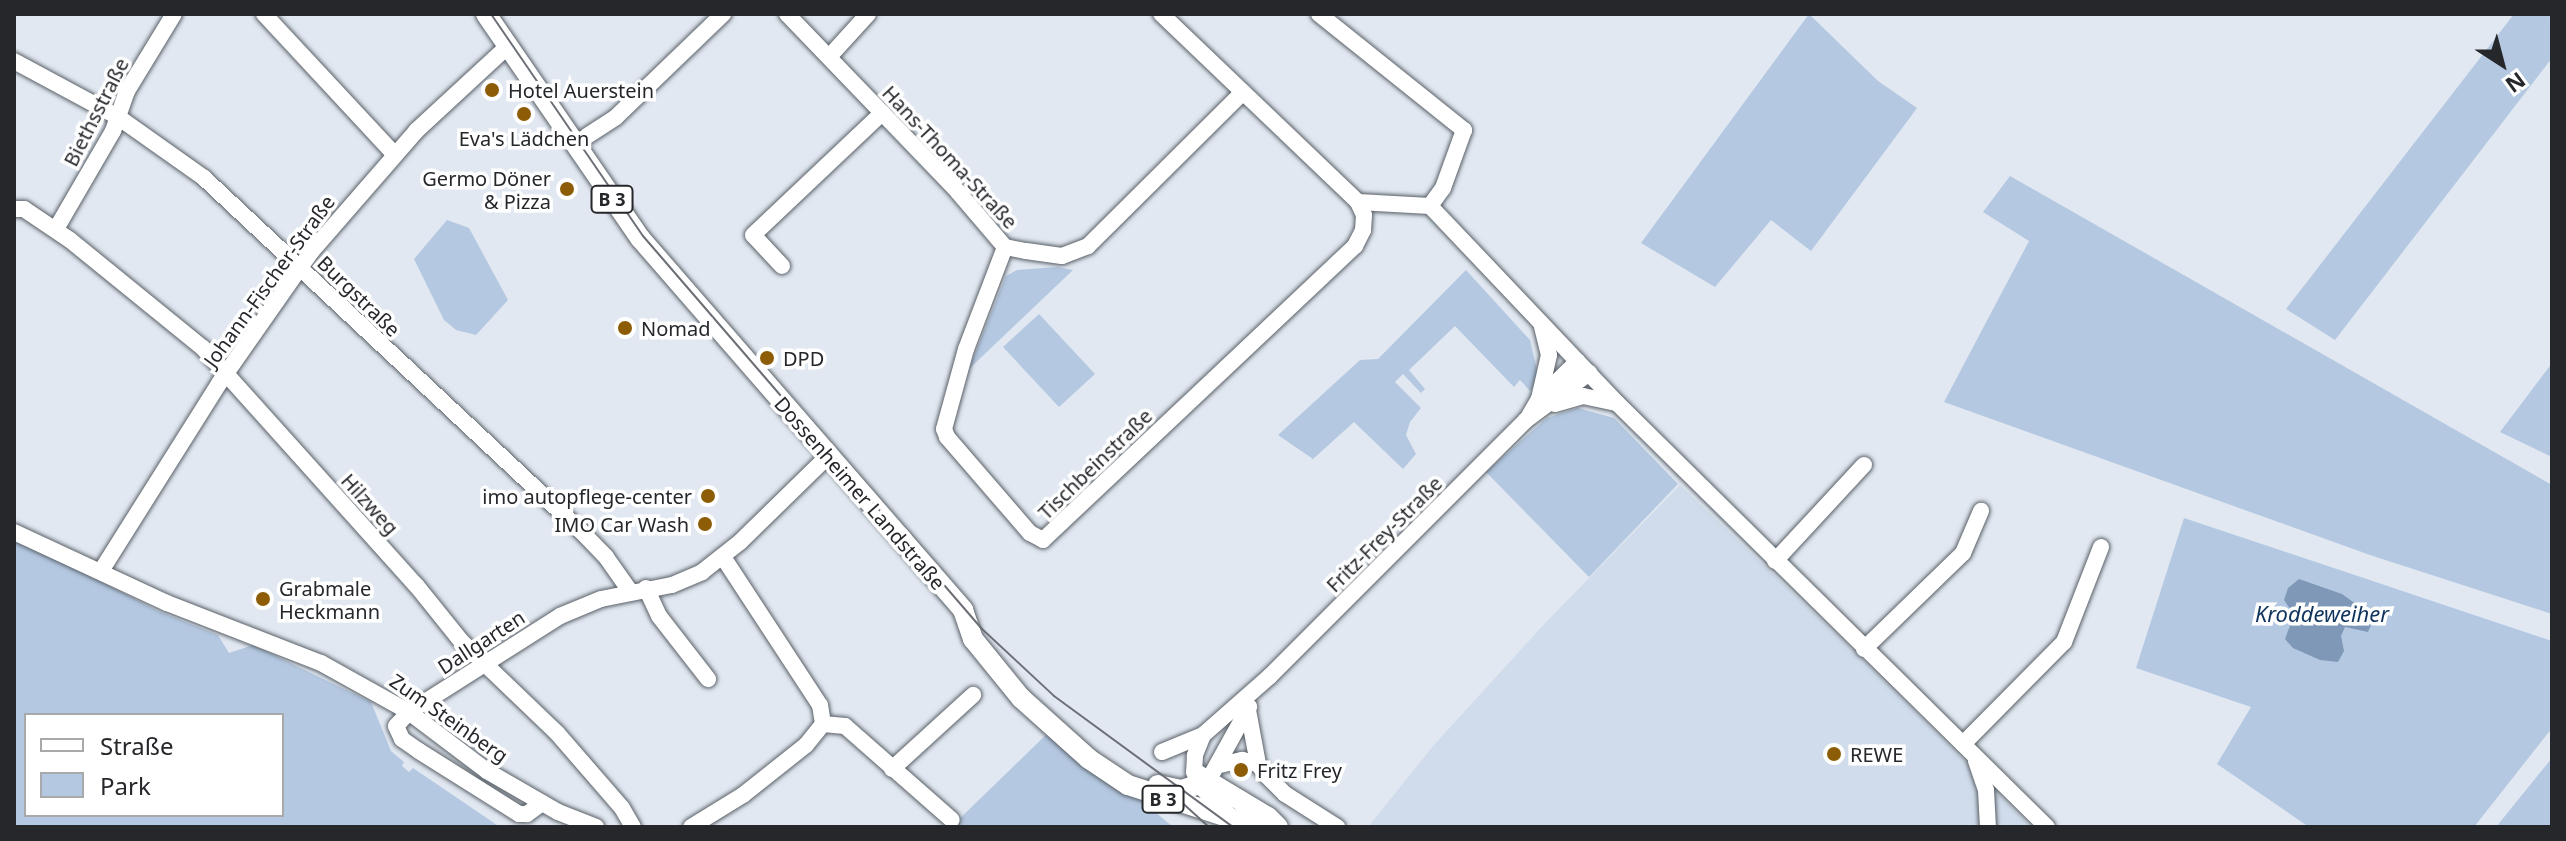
<!DOCTYPE html>
<meta charset="utf-8">
<style>
body{margin:0}
#map{position:relative;width:2566px;height:841px;overflow:hidden;background:#e1e8f1;font-family:"Noto Sans",sans-serif}
div>[style]{position:absolute}
[style*='--x']{left:calc(var(--x)*1px);top:calc(var(--y)*1px);width:calc(var(--w)*1px);rotate:calc(var(--a)*1deg)}
.built>*{inset:0;background:#d0dceb}
.green>*{inset:0;background:#b4c8e1}
.water>*{inset:0;background:#8098b7}
.roads{filter:drop-shadow(0 0 2px #596067) drop-shadow(0 0 2px #596067)}
.minor>*{height:16px;margin:-8px;padding:0 8px;transform-origin:8px;border-radius:8px;background:#fff}
.major>*{height:20px;margin:-10px;padding:0 10px;transform-origin:10px;border-radius:10px;background:#fff}
.tram>*{height:2px;margin:-1px;padding:0 1px;transform-origin:1px;border-radius:1px;background:#6c7076}
.dots>*{width:22px;height:22px;translate:-50% -50%;box-sizing:border-box;border:4px solid #fff;border-radius:50%}
span{translate:-50% -50%;white-space:nowrap;text-align:center;line-height:1.15;-webkit-text-stroke:7px #fff;paint-order:stroke}
.shield-label span{padding:2px 6px;background:#fff;border:2px solid;border-radius:6px;-webkit-text-stroke-width:0}
.shield-label{font-size:18px;color:#25272b;font-weight:700}
.poi-label{font-size:20px;color:#25272b}
.left{translate:0 -50%;text-align:left}
.right{translate:-100% -50%;text-align:right}
.street-label{font-size:20px;color:#25272b}
.water-label{font-size:22px;color:#11345e;font-style:italic}
.frame{position:absolute;inset:0;border:16px solid #25272b;pointer-events:none}
.legend{position:absolute;left:24px;top:713px;width:260px;height:104px;box-sizing:border-box;background:#fff;border:2px solid #a8a9aa;margin:0;padding:10px 14px;list-style:none;font-size:24px;color:#25272b}
.legend li{display:flex;align-items:center;gap:16px;height:40px}
.legend b{width:40px;border:2px solid #a8a9aa}
.north{position:absolute;left:2462px;top:24px;width:80px;height:80px;-webkit-text-stroke:6px #fff;paint-order:stroke;rotate:144deg;font-size:22px;font-weight:700;line-height:32px;text-align:center;color:#25272b}
.north::after{content:'';display:block;margin:auto;width:28px;height:36px;background:#25272b;clip-path:polygon(50% 0,100% 100%,50% 72%,0 100%)}
</style>
<div id="map">
<div class="built">
<div style="clip-path:polygon(1680px 485px,1861px 658px,2031px 827px,1368px 827px,1433px 746px,1548px 620px)"></div>
</div>
<div class="green">
<div style="clip-path:polygon(1809px 14px,1878px 81px,1917px 108px,1811px 251px,1771px 220px,1715px 287px,1641px 243px)"></div>
<div style="clip-path:polygon(2514px 14px,2546px 14px,2552px 18px,2552px 58px,2335px 340px,2286px 309px)"></div>
<div style="clip-path:polygon(2010px 176px,2552px 485px,2552px 614px,2370px 555px,1944px 402px,2029px 241px,1983px 212px)"></div>
<div style="clip-path:polygon(447px 220px,469px 228px,508px 300px,476px 335px,456px 330px,444px 320px,414px 259px)"></div>
<div style="clip-path:polygon(1057px 267px,1073px 270px,969px 369px,1006px 276px,1017px 270px)"></div>
<div style="clip-path:polygon(1466px 270px,1530px 340px,1539px 379px,1530px 391px,1520px 380px,1514px 387px,1455px 326px,1409px 370px,1425px 389px,1421px 393px,1403px 374px,1395px 382px,1421px 408px,1410px 422px,1406px 435px,1416px 454px,1403px 469px,1354px 422px,1313px 459px,1278px 435px,1360px 360px,1378px 359px)"></div>
<div style="clip-path:polygon(1039px 314px,1095px 374px,1059px 407px,1003px 347px)"></div>
<div style="clip-path:polygon(2552px 363px,2552px 457px,2500px 432px)"></div>
<div style="clip-path:polygon(1578px 408px,1614px 418px,1678px 484px,1589px 577px,1486px 472px,1547px 418px)"></div>
<div style="clip-path:polygon(2184px 518px,2552px 641px,2552px 728px,2474px 827px,2309px 827px,2217px 764px,2251px 707px,2136px 668px)"></div>
<div style="clip-path:polygon(evenodd,14px 537px,158px 611px,218px 635px,229px 653px,253px 645px,371px 702px,391px 751px,404px 762px,402px 766px,409px 772px,413px 768px,500px 827px,14px 827px,14px 537px,26px 715px,282px 715px,282px 815px,26px 815px,26px 715px)"></div>
<div style="clip-path:polygon(1054px 727px,1173px 827px,951px 827px)"></div>
<div style="clip-path:polygon(2552px 758px,2552px 827px,2496px 827px)"></div>
</div>
<div class="water">
<div style="clip-path:polygon(2299px 579px,2342px 594px,2374px 617px,2368px 632px,2345px 627px,2341px 636px,2344px 651px,2338px 662px,2320px 660px,2293px 648px,2285px 639px,2294px 615px,2284px 600px,2288px 588px)"></div>
</div>
<div class="roads">
<div class="minor">
<div style="--x:264;--y:14;--w:191;--a:47.1"></div>
<div style="--x:787;--y:14;--w:247;--a:46.1"></div>
<div style="--x:958;--y:192;--w:72;--a:49.5"></div>
<div style="--x:1005;--y:247;--w:21;--a:11"></div>
<div style="--x:1026;--y:251;--w:36;--a:8"></div>
<div style="--x:1062;--y:256;--w:28;--a:-21"></div>
<div style="--x:1088;--y:246;--w:218;--a:-44.8"></div>
<div style="--x:1319;--y:14;--w:186;--a:38.7"></div>
<div style="--x:1464;--y:130;--w:62;--a:109.9"></div>
<div style="--x:1443;--y:188;--w:22;--a:126"></div>
<div style="--x:829;--y:57;--w:58;--a:-47.8"></div>
<div style="--x:14;--y:61;--w:118;--a:28.3"></div>
<div style="--x:118;--y:117;--w:105;--a:35.3"></div>
<div style="--x:204;--y:178;--w:516;--a:43.12"></div>
<div style="--x:581;--y:531;--w:36;--a:46"></div>
<div style="--x:606;--y:557;--w:42;--a:54.8"></div>
<div style="--x:587;--y:136;--w:35;--a:-33"></div>
<div style="--x:616;--y:117;--w:149;--a:-43.9"></div>
<div style="--x:1358;--y:202;--w:72;--a:3.2"></div>
<div style="--x:1430;--y:206;--w:272;--a:46.5"></div>
<div style="--x:1617;--y:403;--w:604;--a:44.6"></div>
<div style="--x:14;--y:209;--w:10;--a:0"></div>
<div style="--x:24;--y:209;--w:55;--a:34"></div>
<div style="--x:70;--y:240;--w:171;--a:39.1"></div>
<div style="--x:203;--y:348;--w:319;--a:48.1"></div>
<div style="--x:416;--y:585;--w:72;--a:51.2"></div>
<div style="--x:461;--y:641;--w:133;--a:43.8"></div>
<div style="--x:557;--y:733;--w:99;--a:49.1"></div>
<div style="--x:622;--y:808;--w:22;--a:60"></div>
<div style="--x:56;--y:229;--w:113;--a:-59.8"></div>
<div style="--x:113;--y:131;--w:42;--a:-70.7"></div>
<div style="--x:127;--y:91;--w:90;--a:-58.6"></div>
<div style="--x:1005;--y:247;--w:109;--a:110.9"></div>
<div style="--x:966;--y:349;--w:83;--a:105.4"></div>
<div style="--x:944;--y:429;--w:9;--a:69"></div>
<div style="--x:947;--y:437;--w:127;--a:49.2"></div>
<div style="--x:1030;--y:533;--w:15;--a:28"></div>
<div style="--x:1043;--y:540;--w:429;--a:-43.3"></div>
<div style="--x:1355;--y:246;--w:18;--a:-63"></div>
<div style="--x:1363;--y:230;--w:15;--a:-86"></div>
<div style="--x:1364;--y:215;--w:14;--a:-115"></div>
<div style="--x:1358;--y:202;--w:272;--a:-136.3"></div>
<div style="--x:782;--y:266;--w:42;--a:-133.1"></div>
<div style="--x:753;--y:235;--w:178;--a:-43.4"></div>
<div style="--x:1539;--y:399;--w:45;--a:-77.2"></div>
<div style="--x:1549;--y:355;--w:30;--a:-104"></div>
<div style="--x:1555;--y:404;--w:29;--a:-16"></div>
<div style="--x:1583;--y:396;--w:35;--a:12"></div>
<div style="--x:1529;--y:416;--w:20;--a:-60"></div>
<div style="--x:1539;--y:399;--w:54;--a:-44.3"></div>
<div style="--x:14;--y:532;--w:169;--a:24.9"></div>
<div style="--x:167;--y:603;--w:165;--a:21.3"></div>
<div style="--x:321;--y:663;--w:101;--a:29.1"></div>
<div style="--x:409;--y:712;--w:98;--a:37.1"></div>
<div style="--x:487;--y:771;--w:82;--a:30"></div>
<div style="--x:558;--y:812;--w:41;--a:21.5"></div>
<div style="--x:723;--y:557;--w:177;--a:56.8"></div>
<div style="--x:820;--y:705;--w:19;--a:81"></div>
<div style="--x:1775;--y:561;--w:131;--a:-47.2"></div>
<div style="--x:101;--y:571;--w:223;--a:-57.8"></div>
<div style="--x:220;--y:382;--w:159;--a:-55"></div>
<div style="--x:311;--y:252;--w:160;--a:-49"></div>
<div style="--x:416;--y:131;--w:125;--a:-42.7"></div>
<div style="--x:646;--y:588;--w:31;--a:65"></div>
<div style="--x:659;--y:616;--w:80;--a:52.1"></div>
<div style="--x:1864;--y:649;--w:138;--a:-44.1"></div>
<div style="--x:1963;--y:553;--w:46;--a:-66.8"></div>
<div style="--x:1248;--y:710;--w:55;--a:79.5"></div>
<div style="--x:1258;--y:764;--w:14;--a:54"></div>
<div style="--x:1266;--y:775;--w:27;--a:45"></div>
<div style="--x:1285;--y:794;--w:62;--a:32.4"></div>
<div style="--x:823;--y:724;--w:22;--a:5"></div>
<div style="--x:845;--y:726;--w:142;--a:41.3"></div>
<div style="--x:1203;--y:735;--w:22;--a:112"></div>
<div style="--x:1195;--y:755;--w:17;--a:93"></div>
<div style="--x:1194;--y:772;--w:14;--a:69"></div>
<div style="--x:1199;--y:785;--w:44;--a:45"></div>
<div style="--x:1963;--y:744;--w:144;--a:-45.3"></div>
<div style="--x:2064;--y:642;--w:102;--a:-68.7"></div>
<div style="--x:1162;--y:752;--w:44;--a:-22.5"></div>
<div style="--x:1203;--y:735;--w:89;--a:-41.4"></div>
<div style="--x:1270;--y:676;--w:362;--a:-45"></div>
<div style="--x:1526;--y:420;--w:79;--a:-36.7"></div>
<div style="--x:1976;--y:761;--w:31;--a:71"></div>
<div style="--x:1986;--y:790;--w:37;--a:87"></div>
<div style="--x:1220;--y:765;--w:23;--a:-13"></div>
<div style="--x:1242;--y:760;--w:16;--a:14"></div>
<div style="--x:892;--y:769;--w:110;--a:-42.4"></div>
<div style="--x:1208;--y:781;--w:85;--a:-61"></div>
<div style="--x:542;--y:803;--w:19;--a:144"></div>
<div style="--x:527;--y:814;--w:8;--a:180"></div>
<div style="--x:519;--y:814;--w:118;--a:-147.8"></div>
<div style="--x:419;--y:751;--w:21;--a:-145"></div>
<div style="--x:402;--y:739;--w:14;--a:-115"></div>
<div style="--x:396;--y:726;--w:19;--a:-47"></div>
<div style="--x:409;--y:712;--w:179;--a:-32.4"></div>
<div style="--x:560;--y:616;--w:44;--a:-22.5"></div>
<div style="--x:601;--y:599;--w:72;--a:-11.2"></div>
<div style="--x:672;--y:585;--w:33;--a:-23"></div>
<div style="--x:702;--y:572;--w:48;--a:-38.3"></div>
<div style="--x:740;--y:542;--w:123;--a:-44.3"></div>
<div style="--x:691;--y:827;--w:61;--a:-31.6"></div>
<div style="--x:743;--y:795;--w:80;--a:-38.4"></div>
<div style="--x:806;--y:745;--w:27;--a:-51"></div>
</div>
<div class="major">
<div style="--x:486;--y:14;--w:272;--a:55.5"></div>
<div style="--x:640;--y:238;--w:493;--a:49"></div>
<div style="--x:963;--y:610;--w:31;--a:71"></div>
<div style="--x:973;--y:639;--w:76;--a:50.9"></div>
<div style="--x:1021;--y:698;--w:91;--a:41.9"></div>
<div style="--x:1089;--y:759;--w:47;--a:33.7"></div>
<div style="--x:1128;--y:785;--w:137;--a:17.9"></div>
<div style="--x:1198;--y:775;--w:82;--a:31"></div>
<div style="--x:1268;--y:817;--w:14;--a:45"></div>
<div style="--x:1158;--y:785;--w:25;--a:12"></div>
<div style="--x:1182;--y:790;--w:28;--a:-19"></div>
</div>
</div>
<div class="tram">
<div style="--x:491;--y:14;--w:269;--a:55.6"></div>
<div style="--x:643;--y:236;--w:519;--a:49.22"></div>
<div style="--x:982;--y:629;--w:98;--a:42.9"></div>
<div style="--x:1054;--y:696;--w:222;--a:36.2"></div>
<div style="--x:1178;--y:799;--w:42;--a:42.1"></div>
</div>
<div class="dots">
<div style="left:492px;top:90px;background:#8d5c06"></div>
<div style="left:524px;top:114px;background:#8d5c06"></div>
<div style="left:567px;top:189px;background:#8d5c06"></div>
<div style="left:625px;top:328px;background:#8d5c06"></div>
<div style="left:767px;top:358px;background:#8d5c06"></div>
<div style="left:708px;top:496px;background:#8d5c06"></div>
<div style="left:705px;top:524px;background:#8d5c06"></div>
<div style="left:263px;top:599px;background:#8d5c06"></div>
<div style="left:1834px;top:754px;background:#8d5c06"></div>
<div style="left:1241px;top:770px;background:#8d5c06"></div>
</div>
<div class="shield-label">
<span style="left:612px;top:199px">B 3</span>
<span style="left:1163px;top:799px">B 3</span>
</div>
<div class="poi-label">
<span class="left" style="left:508px;top:90px">Hotel Auerstein</span>
<span style="left:524px;top:138px">Eva's Lädchen</span>
<span class="right" style="left:551px;top:190px">Germo Döner<br>&amp; Pizza</span>
<span class="left" style="left:641px;top:328px">Nomad</span>
<span class="left" style="left:783px;top:358px">DPD</span>
<span class="right" style="left:692px;top:496px">imo autopflege-center</span>
<span class="right" style="left:689px;top:524px">IMO Car Wash</span>
<span class="left" style="left:279px;top:600px">Grabmale<br>Heckmann</span>
<span class="left" style="left:1850px;top:754px">REWE</span>
<span class="left" style="left:1257px;top:770px">Fritz Frey</span>
</div>
<div class="street-label">
<span style="left:96px;top:112px;rotate:-63deg">Biethsstraße</span>
<span style="left:950px;top:157px;rotate:47deg">Hans-Thoma-Straße</span>
<span style="left:269px;top:281px;rotate:-54deg">Johann-Fischer-Straße</span>
<span style="left:359px;top:296px;rotate:44deg">Burgstraße</span>
<span style="left:1095px;top:464px;rotate:-44deg">Tischbeinstraße</span>
<span style="left:860px;top:493px;rotate:49deg">Dossenheimer Landstraße</span>
<span style="left:370px;top:504px;rotate:48deg">Hilzweg</span>
<span style="left:1384px;top:534px;rotate:-45deg">Fritz-Frey-Straße</span>
<span style="left:481px;top:642px;rotate:-33deg">Dallgarten</span>
<span style="left:449px;top:718px;rotate:35deg">Zum Steinberg</span>
</div>
<div class="water-label">
<span style="left:2322px;top:614px">Kroddeweiher</span>
</div>
<div class="frame"></div>
<ul class="legend">
<li><b style="height:10px;background:#fff"></b>Straße</li>
<li><b style="height:22px;background:#b4c8e1"></b>Park</li>
</ul>
<div class="north">N</div>
</div>
